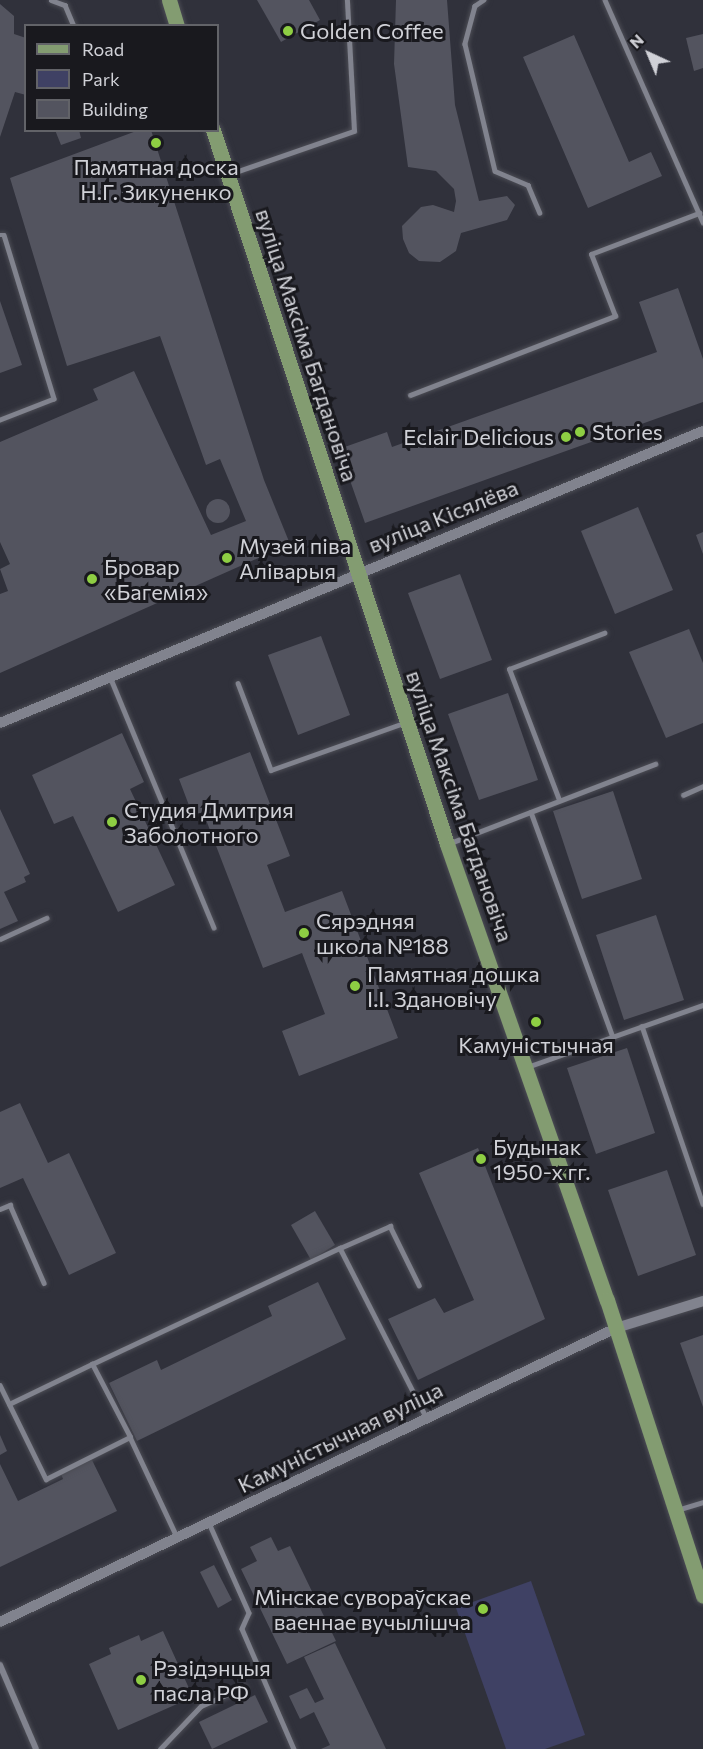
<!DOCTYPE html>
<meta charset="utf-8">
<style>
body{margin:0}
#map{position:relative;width:703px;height:1749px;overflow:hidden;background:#30313b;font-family:Commissioner,sans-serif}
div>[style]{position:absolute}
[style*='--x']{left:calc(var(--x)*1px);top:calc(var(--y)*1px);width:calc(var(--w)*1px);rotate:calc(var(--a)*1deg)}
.green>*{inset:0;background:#3f4164}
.building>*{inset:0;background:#53545f}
.round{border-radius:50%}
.roads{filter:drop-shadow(0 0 2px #4c4d55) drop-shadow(0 0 2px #4c4d55)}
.service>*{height:4.5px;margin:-2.25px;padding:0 2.25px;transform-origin:2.25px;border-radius:2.25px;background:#81838e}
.minor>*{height:6px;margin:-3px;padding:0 3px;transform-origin:3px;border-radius:3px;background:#81838e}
.tertiary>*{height:10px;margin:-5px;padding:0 5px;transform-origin:5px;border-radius:5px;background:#81838e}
.primary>*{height:15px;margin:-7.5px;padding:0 7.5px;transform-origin:7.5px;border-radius:7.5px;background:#839c71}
.dots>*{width:16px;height:16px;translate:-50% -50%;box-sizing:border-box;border:3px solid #19191e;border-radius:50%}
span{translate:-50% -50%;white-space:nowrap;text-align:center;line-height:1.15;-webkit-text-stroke:6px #19191e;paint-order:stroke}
.poi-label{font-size:22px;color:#d0d1d7}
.left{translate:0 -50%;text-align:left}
.right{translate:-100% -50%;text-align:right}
.street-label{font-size:22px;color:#d0d1d7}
.legend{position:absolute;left:24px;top:24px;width:195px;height:108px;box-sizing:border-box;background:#19191e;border:2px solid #626368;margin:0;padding:8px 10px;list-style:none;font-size:18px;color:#d0d1d7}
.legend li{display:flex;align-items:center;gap:12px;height:30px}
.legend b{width:30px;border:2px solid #626368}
.north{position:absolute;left:619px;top:24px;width:60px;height:60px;-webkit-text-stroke:4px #19191e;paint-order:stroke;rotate:316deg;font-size:16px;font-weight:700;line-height:24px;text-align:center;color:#d0d1d7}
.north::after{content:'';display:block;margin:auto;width:21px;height:27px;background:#d0d1d7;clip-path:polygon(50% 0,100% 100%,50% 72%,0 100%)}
</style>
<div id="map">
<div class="green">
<div style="clip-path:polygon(531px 1581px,585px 1735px,545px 1749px,506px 1749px,456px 1608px)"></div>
</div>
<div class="building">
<div style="clip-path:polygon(257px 0,309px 0,320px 20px,281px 42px)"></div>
<div style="clip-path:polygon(396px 0,447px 0,455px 105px,479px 201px,507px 196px,515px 205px,507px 220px,461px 233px,456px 251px,440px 262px,419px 261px,409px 253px,403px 239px,402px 226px,421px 207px,433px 205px,454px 212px,456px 201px,454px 189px,436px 171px,408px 167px,394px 64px)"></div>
<div style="clip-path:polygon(0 4px,14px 16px,14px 34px,26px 38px,26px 95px,15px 92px,0 137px)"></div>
<div style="clip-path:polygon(703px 34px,703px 68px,694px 71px,686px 38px)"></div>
<div style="clip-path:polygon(574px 35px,629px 162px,651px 152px,662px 176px,588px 208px,523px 57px)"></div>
<div style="clip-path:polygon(55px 130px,79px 130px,81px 138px,61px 145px)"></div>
<div style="clip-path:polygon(139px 130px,151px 130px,264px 480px,290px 544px,0 673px,0 594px,8px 591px,0 569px,10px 564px,0 542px,0 442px,98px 400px,93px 389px,134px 371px,211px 535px,246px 521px,220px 459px,206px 465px,160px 336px,67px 366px,10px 178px)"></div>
<div style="clip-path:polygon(678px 288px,703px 359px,703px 402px,365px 523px,339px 449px,387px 432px,392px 447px,657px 352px,639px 302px)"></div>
<div style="clip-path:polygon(0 301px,22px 365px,0 373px)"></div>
<div class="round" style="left:206px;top:499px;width:24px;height:24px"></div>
<div style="clip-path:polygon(638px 507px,673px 590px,615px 614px,581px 531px)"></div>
<div style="clip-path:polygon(703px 532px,703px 554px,696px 535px)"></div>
<div style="clip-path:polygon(460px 574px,492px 660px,440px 679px,408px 593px)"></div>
<div style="clip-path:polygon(689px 629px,703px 663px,703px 723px,666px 738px,629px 652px)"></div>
<div style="clip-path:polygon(321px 636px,350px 715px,298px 735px,268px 655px)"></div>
<div style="clip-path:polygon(508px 693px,538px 780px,479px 800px,448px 714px)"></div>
<div style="clip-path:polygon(122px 733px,144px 782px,130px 789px,175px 885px,118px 912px,73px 816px,54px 824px,32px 775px)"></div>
<div style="clip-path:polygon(250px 752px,290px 856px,267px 865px,285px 912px,342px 891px,398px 1038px,299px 1076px,282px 1031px,325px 1014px,302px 953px,263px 968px,203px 812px,193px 816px,179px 779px)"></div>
<div style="clip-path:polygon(613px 791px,642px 879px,582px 899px,553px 811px)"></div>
<div style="clip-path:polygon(0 809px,30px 874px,24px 877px,26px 882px,4px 892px,18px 921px,0 929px)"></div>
<div style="clip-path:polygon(656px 915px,684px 1000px,624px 1020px,596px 935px)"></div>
<div style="clip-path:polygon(627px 1048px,655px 1133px,596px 1154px,567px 1068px)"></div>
<div style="clip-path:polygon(20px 1103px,48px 1163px,69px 1153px,116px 1253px,69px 1275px,23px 1178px,0 1188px,0 1112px)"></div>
<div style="clip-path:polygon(478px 1148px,545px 1319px,418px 1380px,388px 1319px,435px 1298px,444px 1313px,474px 1300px,419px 1173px)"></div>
<div style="clip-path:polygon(667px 1170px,696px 1255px,638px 1276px,608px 1190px)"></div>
<div style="clip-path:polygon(315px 1211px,335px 1245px,311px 1260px,291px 1225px)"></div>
<div style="clip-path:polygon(318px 1282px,346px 1339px,137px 1441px,109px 1383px,157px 1360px,161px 1370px,272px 1316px,268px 1306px)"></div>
<div style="clip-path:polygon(703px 1335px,703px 1407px,680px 1343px)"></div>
<div style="clip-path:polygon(0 1435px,7px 1451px,0 1455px)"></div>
<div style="clip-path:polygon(92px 1460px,117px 1511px,0 1567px,0 1464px,18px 1501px,63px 1479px,61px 1474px)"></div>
<div style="clip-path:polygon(271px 1537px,278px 1551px,290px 1546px,336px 1641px,287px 1664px,241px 1569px,257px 1561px,250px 1547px)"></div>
<div style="clip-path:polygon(214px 1565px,232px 1600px,218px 1608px,200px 1572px)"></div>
<div style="clip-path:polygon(163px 1631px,193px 1697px,118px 1730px,89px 1664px,111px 1654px,109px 1648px,139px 1635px,141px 1641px)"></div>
<div style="clip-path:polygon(335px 1643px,386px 1749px,321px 1749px,330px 1745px,314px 1712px,300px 1719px,289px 1696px,307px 1688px,315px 1703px,324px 1699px,304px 1657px)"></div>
<div style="clip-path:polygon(255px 1695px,268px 1722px,212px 1749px,199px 1722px)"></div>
</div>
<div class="roads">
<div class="service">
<div style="--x:51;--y:0;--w:15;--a:20"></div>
<div style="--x:65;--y:5;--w:23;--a:67"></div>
<div style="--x:484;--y:0;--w:11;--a:146"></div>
<div style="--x:475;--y:6;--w:39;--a:105"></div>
<div style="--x:465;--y:44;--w:130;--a:76.7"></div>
<div style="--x:495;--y:171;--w:36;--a:23"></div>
<div style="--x:528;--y:185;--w:30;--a:67"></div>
<div style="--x:605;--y:0;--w:243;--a:66.2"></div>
<div style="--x:230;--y:174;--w:131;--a:-19.1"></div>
<div style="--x:354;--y:131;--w:131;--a:-93.1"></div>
<div style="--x:0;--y:235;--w:4;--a:0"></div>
<div style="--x:4;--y:235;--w:171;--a:73"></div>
<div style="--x:54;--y:399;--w:58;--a:158.7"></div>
<div style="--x:410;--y:395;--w:220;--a:-21.1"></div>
<div style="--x:615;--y:316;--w:66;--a:-111.2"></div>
<div style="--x:591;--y:254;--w:116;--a:-20.8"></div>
<div style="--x:111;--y:679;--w:269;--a:67.5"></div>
<div style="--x:238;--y:683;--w:93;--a:69.2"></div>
<div style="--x:271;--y:770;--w:141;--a:-19.5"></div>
<div style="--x:683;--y:795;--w:22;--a:-24"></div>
<div style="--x:559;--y:800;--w:140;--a:-110.9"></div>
<div style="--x:509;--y:669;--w:102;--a:-20.8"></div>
<div style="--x:531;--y:812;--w:239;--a:70"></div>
<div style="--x:450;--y:843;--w:220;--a:-21.1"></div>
<div style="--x:0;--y:939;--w:51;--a:-24.5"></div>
<div style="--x:642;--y:1026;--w:188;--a:71.1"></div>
<div style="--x:527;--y:1067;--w:187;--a:-19.4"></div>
<div style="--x:0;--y:1209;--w:11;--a:-22"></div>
<div style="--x:10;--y:1205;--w:85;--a:66.4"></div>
<div style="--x:340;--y:1248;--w:55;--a:-23.7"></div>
<div style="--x:390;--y:1226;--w:66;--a:63.8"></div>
<div style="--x:0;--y:1385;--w:105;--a:63.9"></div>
<div style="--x:46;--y:1479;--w:94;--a:-26.6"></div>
<div style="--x:130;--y:1437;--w:110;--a:64.8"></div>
<div style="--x:9;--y:1404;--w:92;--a:-25.7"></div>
<div style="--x:130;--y:1437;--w:82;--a:-117.5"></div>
<div style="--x:92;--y:1364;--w:274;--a:-25.1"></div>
<div style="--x:340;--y:1248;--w:190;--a:63"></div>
<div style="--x:677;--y:1510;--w:27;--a:-17"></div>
<div style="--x:209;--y:1523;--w:98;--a:66"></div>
<div style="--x:249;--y:1613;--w:17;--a:114"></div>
<div style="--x:242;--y:1629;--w:131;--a:66.6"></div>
<div style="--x:160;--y:1749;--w:59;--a:-46.4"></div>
<div style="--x:201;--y:1706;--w:47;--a:-23.8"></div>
</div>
<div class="minor">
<div style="--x:0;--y:1665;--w:91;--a:66.8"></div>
</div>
<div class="tertiary">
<div style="--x:0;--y:723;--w:761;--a:-22.56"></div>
<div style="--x:0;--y:1622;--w:683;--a:-25.51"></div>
<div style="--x:616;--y:1328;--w:91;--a:-17.2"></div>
</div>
<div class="primary">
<div style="--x:169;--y:0;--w:27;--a:73"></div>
<div style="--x:213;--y:130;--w:751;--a:71.85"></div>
<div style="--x:447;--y:844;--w:483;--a:70.7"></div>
<div style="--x:607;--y:1300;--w:311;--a:72"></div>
</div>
</div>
<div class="dots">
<div style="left:288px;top:31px;background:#8ece43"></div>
<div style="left:156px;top:143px;background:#8ece43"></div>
<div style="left:580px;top:432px;background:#8ece43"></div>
<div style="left:566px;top:437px;background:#8ece43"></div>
<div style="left:227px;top:558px;background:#8ece43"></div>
<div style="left:92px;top:579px;background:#8ece43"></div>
<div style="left:112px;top:822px;background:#8ece43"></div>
<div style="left:304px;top:933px;background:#8ece43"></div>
<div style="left:355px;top:986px;background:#8ece43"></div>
<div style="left:536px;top:1022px;background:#8ece43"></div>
<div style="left:481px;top:1159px;background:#8ece43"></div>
<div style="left:483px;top:1609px;background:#8ece43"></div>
<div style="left:141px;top:1680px;background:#8ece43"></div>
</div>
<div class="poi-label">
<span class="left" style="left:300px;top:31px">Golden Coffee</span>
<span style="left:156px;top:179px">Памятная доска<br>Н.Г. Зикуненко</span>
<span class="left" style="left:592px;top:432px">Stories</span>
<span class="right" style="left:554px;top:437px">Eclair Delicious</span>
<span class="left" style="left:239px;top:558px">Музей піва<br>Аліварыя</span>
<span class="left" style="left:104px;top:579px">Бровар<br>«Багемія»</span>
<span class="left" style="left:124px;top:822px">Студия Дмитрия<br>Заболотного</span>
<span class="left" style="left:316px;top:933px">Сярэдняя<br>школа №188</span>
<span class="left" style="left:367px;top:986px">Памятная дошка<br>І.І. Здановічу</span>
<span style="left:536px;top:1045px">Камуністычная</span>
<span class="left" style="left:493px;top:1159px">Будынак<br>1950-х гг.</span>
<span class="right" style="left:471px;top:1609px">Мінскае сувораўскае<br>ваеннае вучылішча</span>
<span class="left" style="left:153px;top:1680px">Рэзідэнцыя<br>пасла РФ</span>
</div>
<div class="street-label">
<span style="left:307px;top:345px;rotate:72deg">вуліца Максіма Багдановіча</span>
<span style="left:443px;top:516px;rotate:-22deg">вуліца Кісялёва</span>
<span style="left:460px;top:806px;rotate:71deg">вуліца Максіма Багдановіча</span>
<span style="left:340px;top:1437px;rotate:-26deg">Камуністычная вуліца</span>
</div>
<ul class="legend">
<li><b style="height:8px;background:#839c71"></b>Road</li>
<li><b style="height:16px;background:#3f4164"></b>Park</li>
<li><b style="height:16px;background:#53545f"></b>Building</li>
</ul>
<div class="north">N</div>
</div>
